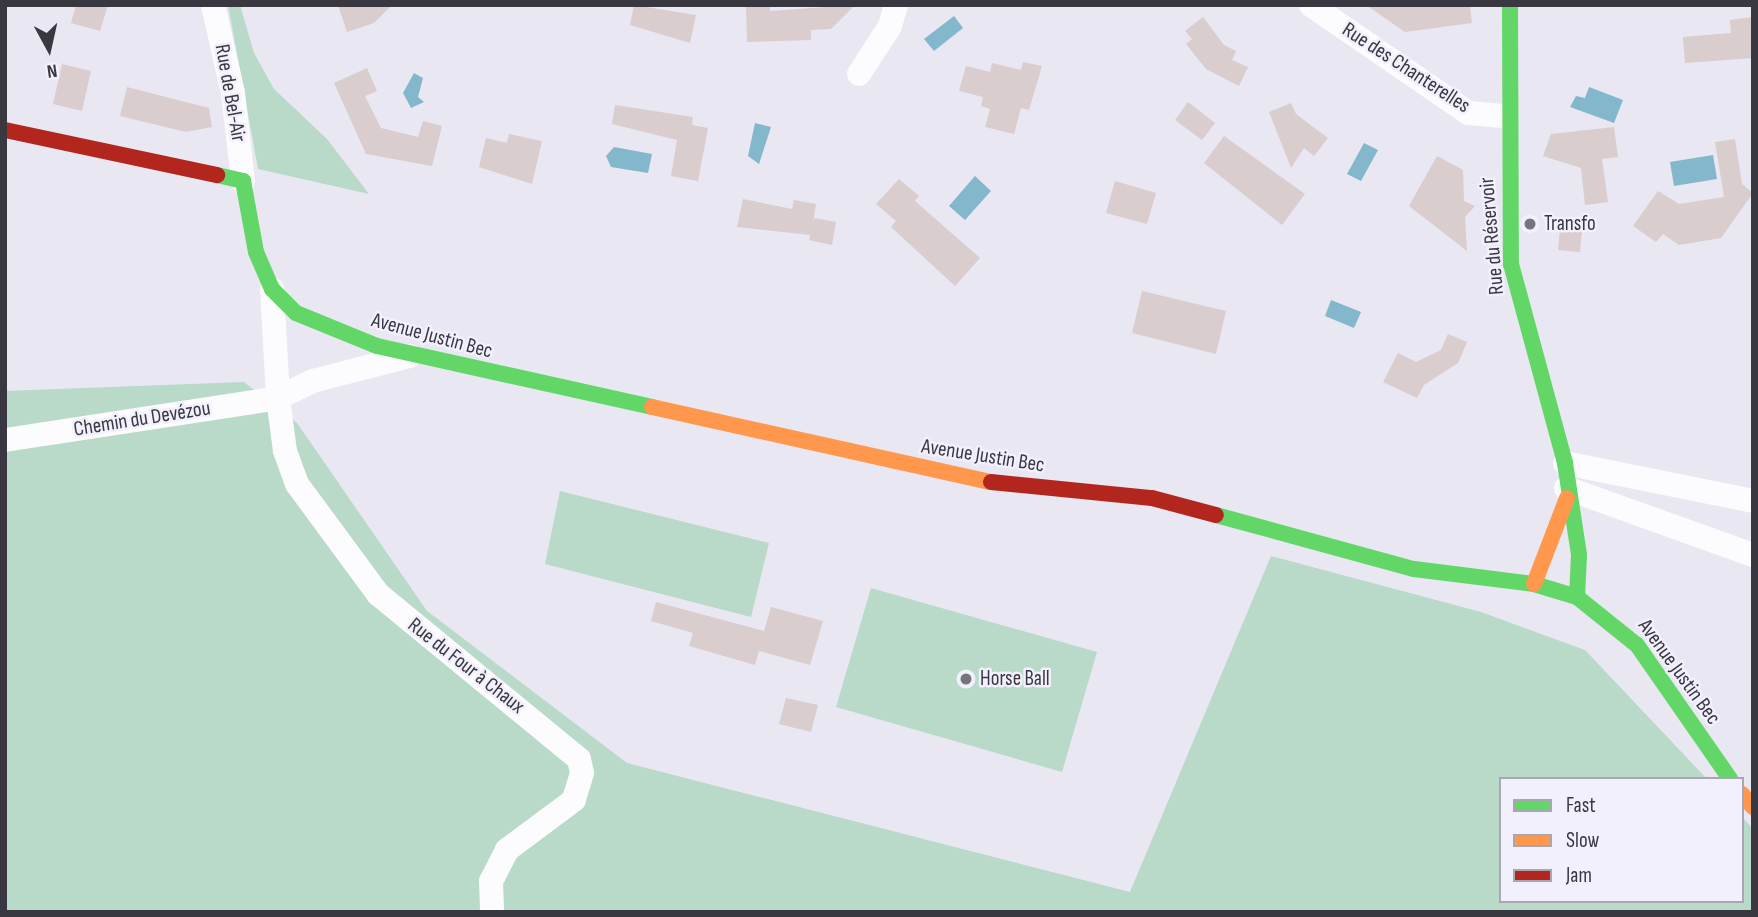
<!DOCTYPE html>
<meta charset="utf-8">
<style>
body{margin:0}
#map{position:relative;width:1758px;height:917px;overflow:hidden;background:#e8e7f2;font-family:"Sofia Sans Condensed",sans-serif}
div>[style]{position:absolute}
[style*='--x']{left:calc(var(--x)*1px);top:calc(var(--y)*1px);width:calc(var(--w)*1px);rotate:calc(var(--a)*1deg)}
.green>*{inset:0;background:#b9d9c9}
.water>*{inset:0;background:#83b8cc}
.building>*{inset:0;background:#d9cdcd}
.street>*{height:24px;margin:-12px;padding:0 12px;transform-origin:12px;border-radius:12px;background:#fcfbfd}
.fast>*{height:16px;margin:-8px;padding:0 8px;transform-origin:8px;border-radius:8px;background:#63d668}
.slow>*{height:16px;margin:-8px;padding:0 8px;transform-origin:8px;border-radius:8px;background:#ff974d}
.jam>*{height:16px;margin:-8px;padding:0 8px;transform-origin:8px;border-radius:8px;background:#b3261e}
.dots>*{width:19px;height:19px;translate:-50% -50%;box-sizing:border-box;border:4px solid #f2f0fd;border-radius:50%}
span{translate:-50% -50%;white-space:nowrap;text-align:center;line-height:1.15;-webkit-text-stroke:5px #f2f0fd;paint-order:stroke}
.street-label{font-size:21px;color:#393840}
.poi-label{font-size:21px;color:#393840}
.left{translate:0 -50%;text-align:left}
.frame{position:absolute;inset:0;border:7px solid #393840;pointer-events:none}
.legend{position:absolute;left:1499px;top:777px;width:245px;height:126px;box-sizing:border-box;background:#f2f0fd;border:2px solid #a8a6b1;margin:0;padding:9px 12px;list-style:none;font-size:21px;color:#393840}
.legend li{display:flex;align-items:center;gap:14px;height:35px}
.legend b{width:35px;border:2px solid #a8a6b1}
.north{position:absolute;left:14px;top:14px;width:70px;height:70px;-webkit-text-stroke:5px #f2f0fd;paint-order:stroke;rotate:172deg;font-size:19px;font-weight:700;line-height:28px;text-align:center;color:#393840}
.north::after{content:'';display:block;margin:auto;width:24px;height:32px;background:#393840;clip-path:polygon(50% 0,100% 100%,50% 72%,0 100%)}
</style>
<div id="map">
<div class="green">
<div style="clip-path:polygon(228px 5px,240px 5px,254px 53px,274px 89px,327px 139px,369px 194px,258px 169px)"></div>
<div style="clip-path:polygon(244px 382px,297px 423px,427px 611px,627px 763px,1130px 892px,1271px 556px,1481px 612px,1585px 650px,1707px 779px,1501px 779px,1501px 901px,1742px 901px,1742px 817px,1753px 829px,1753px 912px,5px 912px,5px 391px)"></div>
<div style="clip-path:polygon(560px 491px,769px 543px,751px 617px,545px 564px)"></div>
<div style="clip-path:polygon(871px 588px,1097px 652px,1062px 772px,836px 707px)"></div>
</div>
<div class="water">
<div style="clip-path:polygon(954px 16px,963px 28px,934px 51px,924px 39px)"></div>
<div style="clip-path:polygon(414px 73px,423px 78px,418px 97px,424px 102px,411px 108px,403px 93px)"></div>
<div style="clip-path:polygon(1589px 87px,1623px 100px,1614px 123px,1570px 107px,1576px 96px,1585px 98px)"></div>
<div style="clip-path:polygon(755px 123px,771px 127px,759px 164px,748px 156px)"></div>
<div style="clip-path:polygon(1364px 143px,1378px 150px,1361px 181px,1347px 174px)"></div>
<div style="clip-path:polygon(614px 147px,652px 154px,648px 173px,611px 167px,606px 156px)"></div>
<div style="clip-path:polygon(1713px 155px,1717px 179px,1674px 186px,1670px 162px)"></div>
<div style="clip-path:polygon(975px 176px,991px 191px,965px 220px,949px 206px)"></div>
<div style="clip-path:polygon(1331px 300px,1361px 312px,1354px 328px,1325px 316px)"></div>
</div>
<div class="building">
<div style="clip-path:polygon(76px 5px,108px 5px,100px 31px,71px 23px)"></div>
<div style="clip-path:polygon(338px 5px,392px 5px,374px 23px,347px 32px)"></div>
<div style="clip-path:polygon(634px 5px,696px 15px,690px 43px,630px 25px)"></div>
<div style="clip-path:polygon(746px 5px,770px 5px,770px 11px,855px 5px,831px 29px,811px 30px,811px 40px,747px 42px)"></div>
<div style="clip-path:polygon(1366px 5px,1470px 5px,1472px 23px,1405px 32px)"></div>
<div style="clip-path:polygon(1203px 17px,1224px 45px,1236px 51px,1232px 60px,1248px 67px,1239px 86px,1206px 69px,1186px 44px,1192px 39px,1185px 31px)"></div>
<div style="clip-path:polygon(1753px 17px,1753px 58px,1685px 63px,1683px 37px,1731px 33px,1730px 20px)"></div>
<div style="clip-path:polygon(1023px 62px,1042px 66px,1029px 110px,1021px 108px,1014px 134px,985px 127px,990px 109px,981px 106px,983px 97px,959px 91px,966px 66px,990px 72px,992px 63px,1021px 70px)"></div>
<div style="clip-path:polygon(62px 64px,91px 71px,82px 111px,53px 104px)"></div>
<div style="clip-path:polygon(367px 68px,377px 91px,365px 96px,381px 128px,418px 137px,423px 121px,442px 126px,432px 166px,366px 154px,334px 83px)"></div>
<div style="clip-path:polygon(127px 87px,209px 108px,212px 127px,186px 132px,120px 116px)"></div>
<div style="clip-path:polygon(1188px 102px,1215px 123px,1202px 140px,1175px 120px)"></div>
<div style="clip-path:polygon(1291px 103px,1296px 114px,1328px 138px,1314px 156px,1304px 148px,1291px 168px,1269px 112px)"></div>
<div style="clip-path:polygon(615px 105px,693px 117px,692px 125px,708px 128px,698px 181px,671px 176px,677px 140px,612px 124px)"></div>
<div style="clip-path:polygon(1614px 127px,1618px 157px,1602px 159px,1608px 202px,1585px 205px,1581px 168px,1543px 156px,1551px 134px)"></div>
<div style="clip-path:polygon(509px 134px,542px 141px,532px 184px,479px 167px,486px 138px,507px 143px)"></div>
<div style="clip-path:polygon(1224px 136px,1305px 194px,1282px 225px,1204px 163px)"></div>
<div style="clip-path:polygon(1735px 139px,1742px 184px,1753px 193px,1721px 238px,1679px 245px,1663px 234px,1656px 242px,1633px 226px,1658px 191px,1679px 204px,1724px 197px,1715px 142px)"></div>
<div style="clip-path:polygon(1437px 156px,1463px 170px,1464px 201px,1475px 206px,1465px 217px,1467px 251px,1409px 206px)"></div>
<div style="clip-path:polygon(899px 179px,919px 196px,915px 201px,980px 258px,955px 286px,891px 227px,896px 221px,876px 204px)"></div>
<div style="clip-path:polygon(1115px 181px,1156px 193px,1147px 224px,1106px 213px)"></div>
<div style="clip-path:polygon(743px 199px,792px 209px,794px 200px,816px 204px,811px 235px,737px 227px)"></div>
<div style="clip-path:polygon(814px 218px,836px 222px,832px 245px,809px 240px)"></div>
<div style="clip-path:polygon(1560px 228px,1582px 230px,1580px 252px,1558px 250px)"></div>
<div style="clip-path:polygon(1142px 291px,1226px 311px,1216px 354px,1132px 333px)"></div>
<div style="clip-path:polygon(1448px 334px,1467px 342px,1458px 363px,1424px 385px,1417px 398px,1383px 382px,1398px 353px,1416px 362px,1441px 350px)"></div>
<div style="clip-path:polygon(656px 602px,764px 631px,771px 607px,823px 621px,810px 665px,759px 651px,755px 665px,689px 646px,693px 633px,651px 621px)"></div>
<div style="clip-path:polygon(786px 698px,818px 705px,811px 732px,779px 724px)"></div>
</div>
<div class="street">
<div style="--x:213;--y:5;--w:90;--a:77.2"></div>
<div style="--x:233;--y:93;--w:89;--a:83.5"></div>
<div style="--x:1311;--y:5;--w:191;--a:34.5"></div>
<div style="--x:1468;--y:113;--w:38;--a:5"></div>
<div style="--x:859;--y:74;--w:57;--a:-57.1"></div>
<div style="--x:890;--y:26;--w:22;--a:-74"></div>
<div style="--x:272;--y:289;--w:109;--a:86.8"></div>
<div style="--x:278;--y:398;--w:53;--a:82.5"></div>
<div style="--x:285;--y:451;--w:35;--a:70"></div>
<div style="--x:297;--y:484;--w:137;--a:53.6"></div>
<div style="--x:378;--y:594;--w:260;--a:39.4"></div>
<div style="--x:579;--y:759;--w:14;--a:78"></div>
<div style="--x:582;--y:773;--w:28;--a:107"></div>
<div style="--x:574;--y:800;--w:84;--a:143.3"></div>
<div style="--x:507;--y:850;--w:35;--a:117"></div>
<div style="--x:491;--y:881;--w:31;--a:88"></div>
<div style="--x:5;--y:440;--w:276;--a:-8.7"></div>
<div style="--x:278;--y:398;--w:39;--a:-26"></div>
<div style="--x:313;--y:381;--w:100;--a:-14.5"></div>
<div style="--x:1565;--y:463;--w:192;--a:11.4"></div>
<div style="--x:1566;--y:488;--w:199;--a:19.7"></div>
</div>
<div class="fast">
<div style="--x:1510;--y:5;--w:259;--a:89.8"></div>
<div style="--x:1511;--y:264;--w:206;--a:74.8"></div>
<div style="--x:1565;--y:463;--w:93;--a:81.3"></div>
<div style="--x:1579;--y:555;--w:42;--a:92.7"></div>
<div style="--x:217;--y:175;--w:27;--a:13"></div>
<div style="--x:243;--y:181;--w:72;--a:79.6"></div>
<div style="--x:256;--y:252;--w:40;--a:66.6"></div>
<div style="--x:272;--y:289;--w:34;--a:45"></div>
<div style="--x:296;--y:313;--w:87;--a:22.2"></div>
<div style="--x:377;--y:346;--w:282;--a:12.5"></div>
<div style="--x:1216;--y:515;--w:205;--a:15.3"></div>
<div style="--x:1414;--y:569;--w:121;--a:7.1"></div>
<div style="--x:1534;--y:584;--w:45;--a:16.8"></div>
<div style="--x:1577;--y:597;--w:77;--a:38.7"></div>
<div style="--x:1637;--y:645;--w:163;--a:55.2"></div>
</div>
<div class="slow">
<div style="--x:652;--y:407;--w:347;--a:12.5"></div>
<div style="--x:1534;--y:584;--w:92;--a:-69"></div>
<div style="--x:1742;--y:794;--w:17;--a:50"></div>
</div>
<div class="jam">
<div style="--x:5;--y:130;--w:217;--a:12"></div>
<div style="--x:991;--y:482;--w:162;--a:5.7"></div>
<div style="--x:1152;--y:498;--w:66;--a:14.9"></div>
</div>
<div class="dots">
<div style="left:1530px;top:224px;background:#76757e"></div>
<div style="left:966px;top:679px;background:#76757e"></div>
</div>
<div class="street-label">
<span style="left:1406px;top:68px;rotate:33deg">Rue des Chanterelles</span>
<span style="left:230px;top:93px;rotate:80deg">Rue de Bel-Air</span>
<span style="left:1492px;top:236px;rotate:-95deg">Rue du Réservoir</span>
<span style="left:432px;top:336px;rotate:15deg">Avenue Justin Bec</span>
<span style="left:142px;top:419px;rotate:-9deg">Chemin du Devézou</span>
<span style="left:983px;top:456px;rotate:9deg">Avenue Justin Bec</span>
<span style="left:466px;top:666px;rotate:38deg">Rue du Four à Chaux</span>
<span style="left:1679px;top:672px;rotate:54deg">Avenue Justin Bec</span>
</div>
<div class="poi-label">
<span class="left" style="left:1544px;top:224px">Transfo</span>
<span class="left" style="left:980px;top:679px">Horse Ball</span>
</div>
<div class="frame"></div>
<ul class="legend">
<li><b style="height:9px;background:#63d668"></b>Fast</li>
<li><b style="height:9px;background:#ff974d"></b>Slow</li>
<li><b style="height:9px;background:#b3261e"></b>Jam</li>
</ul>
<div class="north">N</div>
</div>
